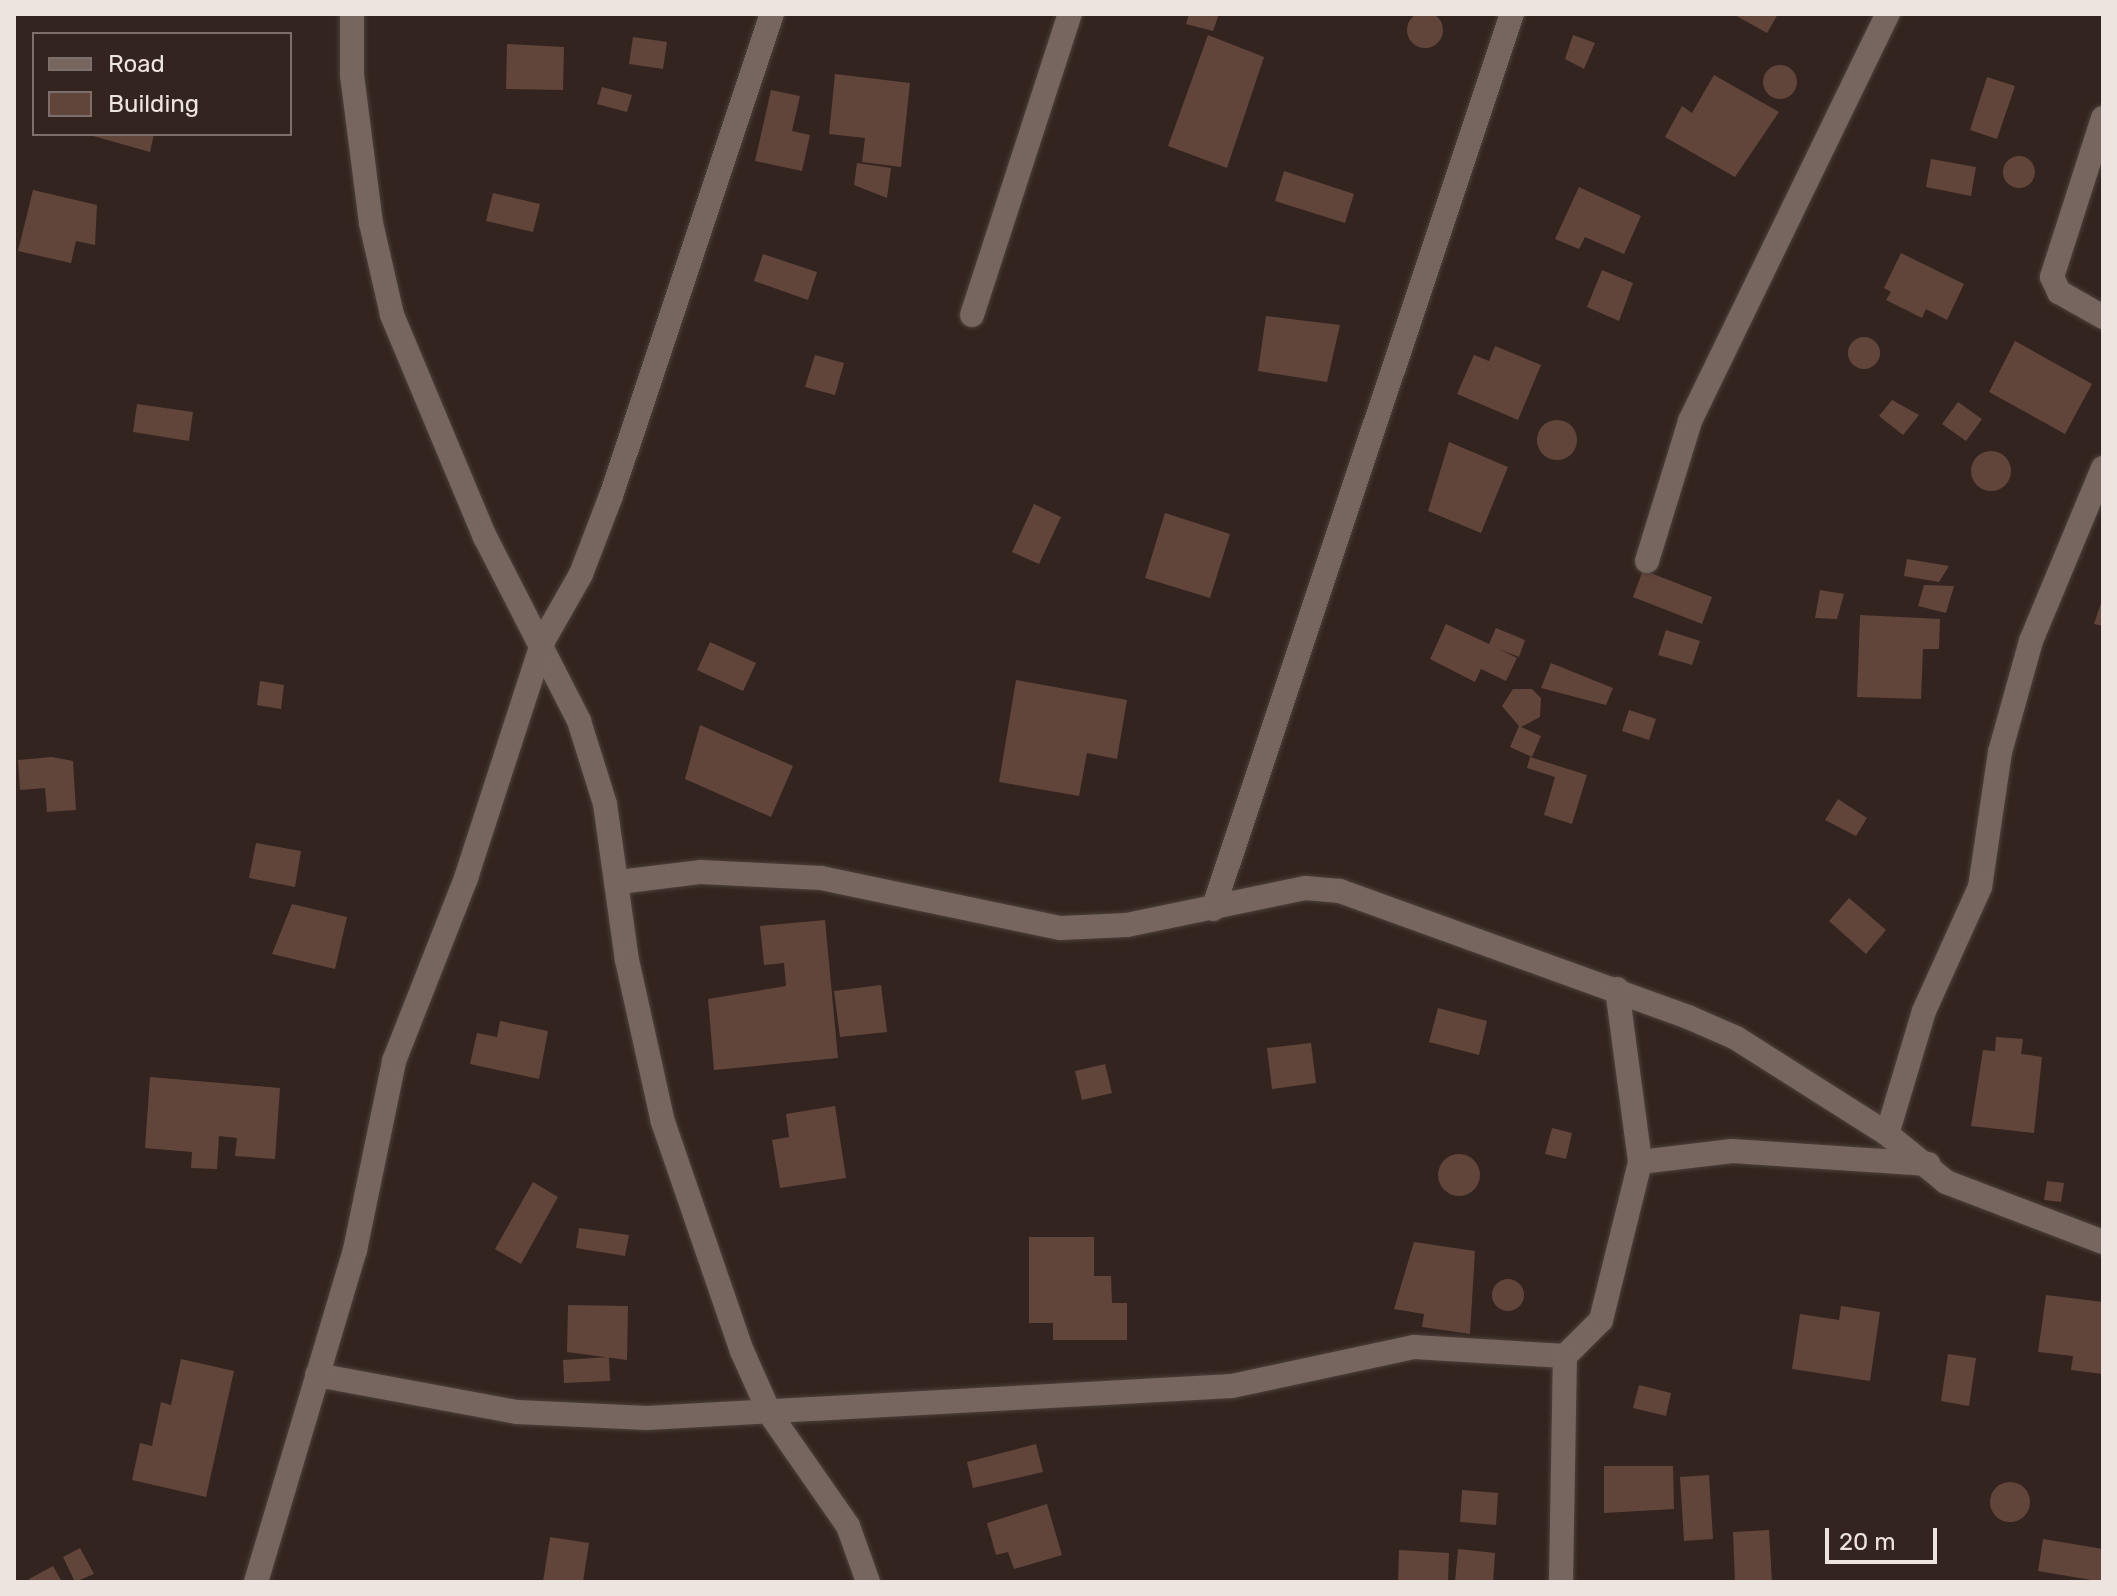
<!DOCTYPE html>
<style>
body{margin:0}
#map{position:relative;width:2117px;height:1596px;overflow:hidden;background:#33241f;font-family:Rubik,sans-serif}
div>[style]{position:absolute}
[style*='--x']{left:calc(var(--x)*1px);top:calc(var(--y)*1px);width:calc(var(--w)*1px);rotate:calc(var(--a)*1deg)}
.building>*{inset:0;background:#61453b}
.round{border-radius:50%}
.roads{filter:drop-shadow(0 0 2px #4d403c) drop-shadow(0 0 2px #4d403c)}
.minor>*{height:24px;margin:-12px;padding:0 12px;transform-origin:12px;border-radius:12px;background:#776660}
span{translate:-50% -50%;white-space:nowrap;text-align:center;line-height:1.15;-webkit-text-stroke:6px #33241f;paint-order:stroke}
.frame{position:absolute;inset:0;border:16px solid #ede3df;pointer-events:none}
.legend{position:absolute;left:32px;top:32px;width:260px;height:104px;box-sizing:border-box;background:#33241f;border:2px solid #7d706c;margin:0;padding:10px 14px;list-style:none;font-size:24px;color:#ede3df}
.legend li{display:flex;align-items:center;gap:16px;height:40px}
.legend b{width:40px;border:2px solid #7d706c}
.scale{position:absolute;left:1825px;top:1528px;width:112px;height:36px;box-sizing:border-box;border:4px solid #ede3df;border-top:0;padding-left:10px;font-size:24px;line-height:28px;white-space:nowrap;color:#ede3df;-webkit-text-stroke:6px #33241f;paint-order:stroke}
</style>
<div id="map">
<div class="building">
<div class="round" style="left:1407px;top:12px;width:36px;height:36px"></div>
<div style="clip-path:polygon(1189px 14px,1219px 14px,1213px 31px,1186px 24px)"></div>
<div style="clip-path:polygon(1733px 14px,1778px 14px,1767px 33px)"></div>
<div style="clip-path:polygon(1208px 35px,1264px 57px,1227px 168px,1168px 146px)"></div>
<div style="clip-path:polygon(1573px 35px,1595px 43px,1584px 69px,1565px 59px)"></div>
<div style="clip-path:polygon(633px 37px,667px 42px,663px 69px,629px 64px)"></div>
<div style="clip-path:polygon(507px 44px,564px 47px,563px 90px,506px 89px)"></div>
<div class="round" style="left:1763px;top:65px;width:34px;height:34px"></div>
<div style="clip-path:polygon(835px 74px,910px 83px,901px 167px,862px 162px,865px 138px,829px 134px)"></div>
<div style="clip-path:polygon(1714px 75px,1779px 112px,1735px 177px,1665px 137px,1682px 106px,1692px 113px)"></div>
<div style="clip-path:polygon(1987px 77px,2015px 86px,1997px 139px,1970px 130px)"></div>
<div style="clip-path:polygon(602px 87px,632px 95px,627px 112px,597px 104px)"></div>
<div style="clip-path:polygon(771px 90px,800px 96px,792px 131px,810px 135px,802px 171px,755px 161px)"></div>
<div style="clip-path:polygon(86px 134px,154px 134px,150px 152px)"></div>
<div class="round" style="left:2003px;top:156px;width:32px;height:32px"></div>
<div style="clip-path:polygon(1931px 159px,1976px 167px,1971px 196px,1926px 187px)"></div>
<div style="clip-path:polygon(857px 163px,891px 168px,887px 198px,854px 185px)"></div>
<div style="clip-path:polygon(1284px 171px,1354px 194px,1345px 223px,1275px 201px)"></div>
<div style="clip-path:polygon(1579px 187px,1641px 216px,1624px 254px,1585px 237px,1579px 249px,1555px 239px)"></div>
<div style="clip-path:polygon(33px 190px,97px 205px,95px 245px,76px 241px,71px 263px,18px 251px)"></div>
<div style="clip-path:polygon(493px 193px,540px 204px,533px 232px,486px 221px)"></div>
<div style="clip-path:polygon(1901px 253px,1964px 284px,1947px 320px,1926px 309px,1922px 318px,1886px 300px,1891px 292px,1884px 288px)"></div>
<div style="clip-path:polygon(763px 254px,817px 272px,808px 300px,754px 281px)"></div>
<div style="clip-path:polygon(1602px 270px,1633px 283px,1619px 321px,1587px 307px)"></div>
<div style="clip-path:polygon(1266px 316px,1340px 325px,1327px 382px,1258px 371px)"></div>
<div class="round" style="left:1848px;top:337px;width:32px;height:32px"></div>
<div style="clip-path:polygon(2015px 341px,2092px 384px,2065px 434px,1989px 392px)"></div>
<div style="clip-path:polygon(1495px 346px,1541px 365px,1518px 420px,1457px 394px,1474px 355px,1489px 361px)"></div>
<div style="clip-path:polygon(815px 355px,844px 363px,835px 395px,805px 387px)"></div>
<div style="clip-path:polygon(1892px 400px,1919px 415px,1903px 435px,1879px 416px)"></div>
<div style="clip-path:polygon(1958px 402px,1982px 419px,1966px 441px,1942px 424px)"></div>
<div style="clip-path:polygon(137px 404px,193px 412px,189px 441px,133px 432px)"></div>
<div class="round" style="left:1537px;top:420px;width:40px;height:40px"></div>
<div style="clip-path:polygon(1449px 442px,1508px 467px,1481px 533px,1428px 511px)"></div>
<div class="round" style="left:1971px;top:451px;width:40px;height:40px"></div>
<div style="clip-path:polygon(1034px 504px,1061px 517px,1039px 564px,1012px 552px)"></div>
<div style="clip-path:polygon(1165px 513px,1230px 534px,1210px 598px,1145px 578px)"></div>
<div style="clip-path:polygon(1907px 559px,1949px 566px,1939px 582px,1904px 576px)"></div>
<div style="clip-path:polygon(1643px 570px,1712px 597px,1702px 624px,1633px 597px)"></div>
<div style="clip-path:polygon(1924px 585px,1954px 586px,1946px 613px,1918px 606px)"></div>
<div style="clip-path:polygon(1820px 590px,1844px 594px,1837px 619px,1815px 618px)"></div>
<div style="clip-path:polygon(2103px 597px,2103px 626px,2094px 624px)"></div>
<div style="clip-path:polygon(1860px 615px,1940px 619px,1939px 649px,1923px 649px,1921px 699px,1857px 697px)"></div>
<div style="clip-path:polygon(1446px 624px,1489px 644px,1496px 628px,1525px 640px,1519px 657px,1499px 649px,1517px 658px,1506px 681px,1481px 669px,1475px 682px,1430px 659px)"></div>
<div style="clip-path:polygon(1666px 630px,1700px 641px,1692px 665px,1658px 655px)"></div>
<div style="clip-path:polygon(710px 642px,756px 663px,743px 691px,697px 670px)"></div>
<div style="clip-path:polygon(1551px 663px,1613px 688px,1606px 705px,1541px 688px)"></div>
<div style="clip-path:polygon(1016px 680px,1127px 700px,1117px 759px,1087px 753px,1079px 796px,999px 782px)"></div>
<div style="clip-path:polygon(260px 681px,284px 685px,281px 709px,257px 705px)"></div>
<div style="clip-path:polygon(1513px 689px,1532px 689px,1541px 698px,1540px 717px,1521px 727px,1541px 736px,1532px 757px,1510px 747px,1519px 726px,1502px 706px)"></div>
<div style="clip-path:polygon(1629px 710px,1656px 719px,1649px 740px,1622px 731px)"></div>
<div style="clip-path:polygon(700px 725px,793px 766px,771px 817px,685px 779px)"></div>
<div style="clip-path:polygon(52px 757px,73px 761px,76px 810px,47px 812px,45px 788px,20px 790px,18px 760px)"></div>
<div style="clip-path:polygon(1530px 757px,1587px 775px,1572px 824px,1544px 815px,1555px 777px,1527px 768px)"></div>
<div style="clip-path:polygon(1838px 799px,1867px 818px,1856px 836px,1825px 820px)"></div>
<div style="clip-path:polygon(256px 843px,301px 851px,295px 887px,249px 878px)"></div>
<div style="clip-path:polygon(1849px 898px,1886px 930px,1866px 954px,1829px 921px)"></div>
<div style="clip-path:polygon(292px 904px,347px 917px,335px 969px,272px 954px)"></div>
<div style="clip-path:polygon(825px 920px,838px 1058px,714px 1070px,708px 999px,786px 986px,784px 963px,764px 965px,760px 926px)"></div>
<div style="clip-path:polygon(881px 985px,887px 1032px,840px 1037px,834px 991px)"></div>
<div style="clip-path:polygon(1438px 1008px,1487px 1021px,1479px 1055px,1429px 1042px)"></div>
<div style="clip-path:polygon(500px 1021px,548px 1031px,539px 1079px,470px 1064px,477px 1033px,497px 1037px)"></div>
<div style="clip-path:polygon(1996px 1037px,2023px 1039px,2021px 1054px,2042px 1057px,2034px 1133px,1971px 1126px,1983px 1050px,1995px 1051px)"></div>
<div style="clip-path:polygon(1311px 1043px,1316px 1083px,1272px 1089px,1267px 1048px)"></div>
<div style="clip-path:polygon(1105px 1064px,1112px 1093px,1082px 1100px,1075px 1071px)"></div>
<div style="clip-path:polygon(150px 1077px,280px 1088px,275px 1159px,235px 1156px,237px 1138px,219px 1136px,217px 1169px,191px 1168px,192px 1152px,145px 1148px)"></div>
<div style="clip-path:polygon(835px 1106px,846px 1178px,780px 1188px,772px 1140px,789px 1137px,786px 1114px)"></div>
<div style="clip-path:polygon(1552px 1128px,1572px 1133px,1566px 1159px,1545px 1154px)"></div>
<div class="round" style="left:1438px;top:1154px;width:42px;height:42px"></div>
<div style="clip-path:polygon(2047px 1181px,2064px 1183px,2061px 1202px,2044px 1200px)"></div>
<div style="clip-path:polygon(533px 1182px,558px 1197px,521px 1264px,495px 1249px)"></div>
<div style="clip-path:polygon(579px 1228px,629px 1235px,625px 1256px,576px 1248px)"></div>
<div style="clip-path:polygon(1029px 1237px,1094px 1237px,1094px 1276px,1111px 1276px,1112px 1303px,1127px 1303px,1127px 1340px,1053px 1340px,1053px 1323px,1029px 1323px)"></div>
<div style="clip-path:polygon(1414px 1242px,1475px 1251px,1470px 1334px,1422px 1327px,1424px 1314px,1394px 1309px)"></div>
<div class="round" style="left:1492px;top:1279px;width:32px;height:32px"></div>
<div style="clip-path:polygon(2046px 1295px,2103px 1302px,2103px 1374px,2071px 1370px,2073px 1356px,2038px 1352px)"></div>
<div style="clip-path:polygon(568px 1305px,628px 1306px,627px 1360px,567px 1352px)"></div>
<div style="clip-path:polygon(1841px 1306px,1880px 1312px,1870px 1381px,1792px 1369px,1800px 1314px,1839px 1320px)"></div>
<div style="clip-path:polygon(1948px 1354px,1976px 1358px,1969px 1406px,1941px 1401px)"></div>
<div style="clip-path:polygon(609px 1357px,610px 1381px,564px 1383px,563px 1360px)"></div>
<div style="clip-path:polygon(181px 1359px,234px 1371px,206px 1497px,132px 1480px,140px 1443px,152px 1446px,161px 1402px,171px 1405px)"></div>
<div style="clip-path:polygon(1639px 1385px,1671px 1393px,1666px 1416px,1633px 1408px)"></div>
<div style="clip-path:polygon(1036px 1444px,1043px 1472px,973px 1488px,967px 1462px)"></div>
<div style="clip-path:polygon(1604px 1466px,1673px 1466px,1674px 1509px,1604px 1513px)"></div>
<div style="clip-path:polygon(1709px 1475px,1713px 1539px,1684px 1541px,1680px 1477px)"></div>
<div class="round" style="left:1990px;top:1482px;width:40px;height:40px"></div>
<div style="clip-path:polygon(1462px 1490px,1498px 1493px,1496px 1525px,1460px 1522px)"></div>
<div style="clip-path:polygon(1047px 1504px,1062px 1555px,1014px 1569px,1008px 1552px,996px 1555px,987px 1523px)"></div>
<div style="clip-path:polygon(1769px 1530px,1772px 1582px,1735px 1582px,1733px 1532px)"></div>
<div style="clip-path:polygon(550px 1537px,589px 1543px,583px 1582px,543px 1582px)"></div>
<div style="clip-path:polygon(2043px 1539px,2103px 1549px,2103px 1582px,2038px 1571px)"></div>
<div style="clip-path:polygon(80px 1548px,94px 1574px,75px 1582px,63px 1557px)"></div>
<div style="clip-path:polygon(1458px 1549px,1495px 1553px,1493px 1582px,1455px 1582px)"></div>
<div style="clip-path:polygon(1399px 1550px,1449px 1553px,1448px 1582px,1398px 1582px)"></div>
<div style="clip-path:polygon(53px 1566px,62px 1582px,31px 1582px,29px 1579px)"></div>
</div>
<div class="roads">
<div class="minor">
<div style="--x:352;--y:14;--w:61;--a:90"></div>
<div style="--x:352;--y:75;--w:149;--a:82.7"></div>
<div style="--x:371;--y:223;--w:94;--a:77.1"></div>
<div style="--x:392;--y:315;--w:241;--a:67.3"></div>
<div style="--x:485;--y:537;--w:207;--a:62.9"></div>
<div style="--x:579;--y:721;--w:87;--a:72.6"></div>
<div style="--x:605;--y:804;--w:158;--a:82"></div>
<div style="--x:627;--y:960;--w:166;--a:77.5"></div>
<div style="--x:663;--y:1122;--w:242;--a:71"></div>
<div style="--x:742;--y:1351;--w:69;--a:66"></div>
<div style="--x:770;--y:1414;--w:136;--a:55.1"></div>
<div style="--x:848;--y:1526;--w:59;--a:70.3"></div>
<div style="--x:2103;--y:118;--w:167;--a:107.8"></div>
<div style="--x:2052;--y:277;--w:17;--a:65"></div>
<div style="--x:2059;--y:292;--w:51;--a:29.6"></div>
<div style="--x:972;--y:315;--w:317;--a:-72"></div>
<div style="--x:2103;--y:468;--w:187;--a:112.6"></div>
<div style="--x:2031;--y:641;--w:115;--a:105.6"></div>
<div style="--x:2000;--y:752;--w:136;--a:98.4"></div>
<div style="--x:1980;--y:887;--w:136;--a:114.3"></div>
<div style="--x:1924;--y:1011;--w:128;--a:106.7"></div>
<div style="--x:1887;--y:1134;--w:76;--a:39.1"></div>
<div style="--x:1946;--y:1182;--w:168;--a:20.9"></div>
<div style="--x:1647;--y:561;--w:146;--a:-72.9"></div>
<div style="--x:1690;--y:421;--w:453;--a:-64.1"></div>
<div style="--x:619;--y:882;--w:83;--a:-7"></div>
<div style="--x:701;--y:872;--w:120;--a:2.9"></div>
<div style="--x:821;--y:878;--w:244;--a:11.8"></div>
<div style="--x:1060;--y:928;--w:67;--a:-2.6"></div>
<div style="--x:1127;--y:925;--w:182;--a:-11.7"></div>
<div style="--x:1305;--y:888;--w:35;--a:5"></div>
<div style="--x:1340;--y:891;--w:370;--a:19.9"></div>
<div style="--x:1688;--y:1017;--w:52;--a:23.6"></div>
<div style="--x:1736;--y:1038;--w:179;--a:32.4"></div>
<div style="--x:1213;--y:909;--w:944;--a:-71.53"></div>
<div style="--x:1617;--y:989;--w:175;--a:82.4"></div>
<div style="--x:317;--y:1375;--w:203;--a:10.5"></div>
<div style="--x:517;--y:1412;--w:130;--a:2.6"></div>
<div style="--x:647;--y:1418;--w:586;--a:-3.13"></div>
<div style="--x:1232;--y:1386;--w:186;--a:-12.1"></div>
<div style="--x:1414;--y:1347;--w:151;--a:3.4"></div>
<div style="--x:1565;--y:1356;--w:51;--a:-45"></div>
<div style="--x:1601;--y:1320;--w:163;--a:-76.1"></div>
<div style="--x:1640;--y:1162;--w:93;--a:-6.8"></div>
<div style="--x:1732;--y:1151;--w:197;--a:3.8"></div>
<div style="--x:256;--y:1582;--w:346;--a:-73.4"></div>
<div style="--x:355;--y:1250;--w:193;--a:-78.3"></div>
<div style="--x:394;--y:1061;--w:197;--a:-68.5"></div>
<div style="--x:466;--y:878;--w:249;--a:-72"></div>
<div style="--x:543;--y:641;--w:77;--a:-60.4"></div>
<div style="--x:581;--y:574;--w:84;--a:-69"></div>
<div style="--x:611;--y:496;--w:508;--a:-71.53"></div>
<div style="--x:1561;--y:1582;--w:226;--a:-89"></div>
</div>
</div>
<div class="frame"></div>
<ul class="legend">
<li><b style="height:10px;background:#776660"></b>Road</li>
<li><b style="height:22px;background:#61453b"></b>Building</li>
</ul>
<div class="scale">20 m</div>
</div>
